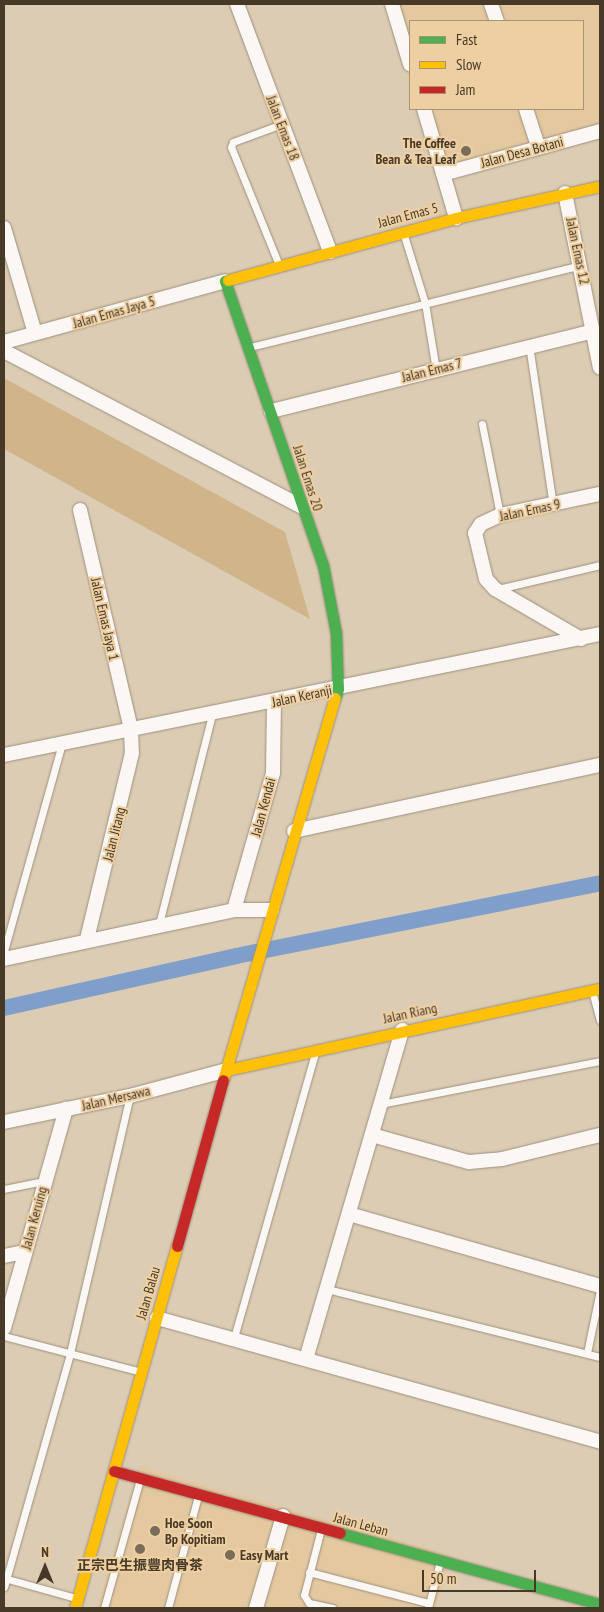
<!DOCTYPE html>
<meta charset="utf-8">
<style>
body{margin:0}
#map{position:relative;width:604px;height:1612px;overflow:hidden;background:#dcccb4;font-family:"PT Sans Narrow","Noto Sans SC",sans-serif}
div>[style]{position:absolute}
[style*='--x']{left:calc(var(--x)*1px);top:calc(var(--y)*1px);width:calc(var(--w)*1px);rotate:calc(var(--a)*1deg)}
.built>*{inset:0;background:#e3c8a0}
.green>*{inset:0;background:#d0b48a}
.canal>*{height:16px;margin:-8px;padding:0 8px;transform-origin:8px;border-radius:8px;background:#7f9ec9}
.roads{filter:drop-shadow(0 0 1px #9d907e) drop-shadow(0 0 1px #9d907e)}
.lane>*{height:7px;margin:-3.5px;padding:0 3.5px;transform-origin:3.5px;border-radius:3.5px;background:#faf7f4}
.street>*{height:14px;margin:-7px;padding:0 7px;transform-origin:7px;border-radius:7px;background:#faf7f4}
.fast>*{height:11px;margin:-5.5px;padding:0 5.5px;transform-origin:5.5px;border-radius:5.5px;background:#4caf50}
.slow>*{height:11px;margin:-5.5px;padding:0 5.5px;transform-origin:5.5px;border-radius:5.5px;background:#ffc107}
.jam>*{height:11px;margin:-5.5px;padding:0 5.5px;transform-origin:5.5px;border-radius:5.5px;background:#c62828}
.dots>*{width:14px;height:14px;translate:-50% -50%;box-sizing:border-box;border:2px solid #eecfa2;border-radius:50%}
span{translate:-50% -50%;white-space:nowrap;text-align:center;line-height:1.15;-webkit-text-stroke:4px #eecfa2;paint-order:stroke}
.street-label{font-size:14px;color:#463927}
.poi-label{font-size:14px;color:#463927;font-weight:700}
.right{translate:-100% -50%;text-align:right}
.left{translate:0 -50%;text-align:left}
.frame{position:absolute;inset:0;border:5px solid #463927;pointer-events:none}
.legend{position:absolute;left:409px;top:20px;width:175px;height:90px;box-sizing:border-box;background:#eecfa2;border:1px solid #ab9371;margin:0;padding:6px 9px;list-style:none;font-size:15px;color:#463927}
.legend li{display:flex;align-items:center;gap:10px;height:25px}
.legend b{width:25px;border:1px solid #ab9371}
.north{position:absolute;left:20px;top:1542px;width:50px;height:50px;-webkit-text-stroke:4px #eecfa2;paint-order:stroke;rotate:0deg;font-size:14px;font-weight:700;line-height:20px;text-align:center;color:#463927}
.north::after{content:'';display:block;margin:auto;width:18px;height:22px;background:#463927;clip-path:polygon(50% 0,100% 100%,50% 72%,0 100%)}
.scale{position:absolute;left:422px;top:1570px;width:114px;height:22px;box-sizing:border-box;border:2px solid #463927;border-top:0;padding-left:6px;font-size:15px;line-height:18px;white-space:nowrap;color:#463927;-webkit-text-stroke:4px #eecfa2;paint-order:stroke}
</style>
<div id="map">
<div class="built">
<div style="clip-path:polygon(387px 4px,600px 4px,600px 137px,438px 180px,417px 109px,583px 109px,583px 21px,410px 21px,410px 85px)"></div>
<div style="clip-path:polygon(139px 1466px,450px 1555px,436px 1608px,97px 1608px)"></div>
</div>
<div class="green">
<div style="clip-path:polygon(4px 378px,285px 532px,310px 619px,4px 449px)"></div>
</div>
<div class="canal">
<div style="--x:4;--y:1008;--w:238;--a:-12.6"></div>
<div style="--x:236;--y:956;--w:371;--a:-11.3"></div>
</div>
<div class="roads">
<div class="lane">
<div style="--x:403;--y:232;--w:74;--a:72.8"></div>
<div style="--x:425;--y:303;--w:68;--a:80.7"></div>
<div style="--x:279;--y:265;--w:127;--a:-112.1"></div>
<div style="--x:231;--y:147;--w:5;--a:-68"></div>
<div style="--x:233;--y:142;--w:52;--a:-20.2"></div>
<div style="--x:529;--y:345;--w:162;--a:81.5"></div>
<div style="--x:250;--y:347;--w:342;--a:-13.9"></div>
<div style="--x:482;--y:424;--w:93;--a:78.8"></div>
<div style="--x:498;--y:589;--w:105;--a:-13.2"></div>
<div style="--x:159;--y:924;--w:217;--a:-75.8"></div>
<div style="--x:4;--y:951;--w:216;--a:-74.4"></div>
<div style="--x:592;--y:991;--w:30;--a:75"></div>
<div style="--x:381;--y:1104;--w:223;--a:-11.1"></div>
<div style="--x:4;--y:1189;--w:41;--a:-11.3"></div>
<div style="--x:327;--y:1289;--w:281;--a:14"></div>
<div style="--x:4;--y:1336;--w:142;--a:14.7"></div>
<div style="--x:233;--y:1341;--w:298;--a:-74.1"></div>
<div style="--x:587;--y:1353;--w:64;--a:-78.3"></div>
<div style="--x:321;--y:1529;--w:68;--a:104.4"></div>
<div style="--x:304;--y:1595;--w:9;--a:58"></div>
<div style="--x:309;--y:1603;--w:24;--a:12"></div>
<div style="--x:309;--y:1572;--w:123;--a:14.6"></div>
<div style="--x:4;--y:1578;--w:75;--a:15.5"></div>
<div style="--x:4;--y:1587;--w:243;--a:-74.2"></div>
<div style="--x:70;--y:1353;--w:264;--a:-76.9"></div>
<div style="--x:104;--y:1608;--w:134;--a:-74.4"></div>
<div style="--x:168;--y:1608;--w:116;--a:-75"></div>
<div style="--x:428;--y:1608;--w:49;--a:-75.7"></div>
</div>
<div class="street">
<div style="--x:237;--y:4;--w:265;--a:69.4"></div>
<div style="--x:392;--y:4;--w:63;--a:73.3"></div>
<div style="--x:491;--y:4;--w:18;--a:71"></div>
<div style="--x:424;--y:109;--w:114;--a:73.6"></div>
<div style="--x:526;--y:109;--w:40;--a:72"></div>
<div style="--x:443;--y:174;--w:163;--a:-15.3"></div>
<div style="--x:565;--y:193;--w:178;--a:78.7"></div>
<div style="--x:4;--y:228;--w:109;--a:73.6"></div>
<div style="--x:4;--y:342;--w:229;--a:-15.4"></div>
<div style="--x:4;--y:351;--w:335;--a:27.6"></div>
<div style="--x:271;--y:411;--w:333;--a:-13.9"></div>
<div style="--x:80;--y:510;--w:225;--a:76.9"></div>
<div style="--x:131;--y:729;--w:24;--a:88"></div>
<div style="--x:132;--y:753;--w:191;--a:103.6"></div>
<div style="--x:581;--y:639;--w:99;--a:-149.8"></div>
<div style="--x:495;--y:589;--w:13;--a:-132"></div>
<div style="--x:486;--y:579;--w:47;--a:-103.4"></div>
<div style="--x:475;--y:533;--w:11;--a:-56"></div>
<div style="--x:481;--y:524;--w:21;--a:-25"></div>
<div style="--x:500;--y:515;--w:102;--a:-11.9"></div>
<div style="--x:4;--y:755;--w:608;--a:-11.48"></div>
<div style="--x:294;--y:831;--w:313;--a:-12.2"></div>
<div style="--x:234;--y:910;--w:142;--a:-74.1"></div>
<div style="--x:273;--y:773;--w:71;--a:-89.2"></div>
<div style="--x:4;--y:959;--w:235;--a:-12"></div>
<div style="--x:234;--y:910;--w:38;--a:0"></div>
<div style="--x:4;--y:1122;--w:129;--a:-11.7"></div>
<div style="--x:130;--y:1096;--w:100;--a:-15"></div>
<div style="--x:372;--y:1135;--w:101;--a:15.6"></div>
<div style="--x:469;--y:1162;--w:33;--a:-5"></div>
<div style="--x:502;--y:1159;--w:101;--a:-13.8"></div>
<div style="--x:349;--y:1214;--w:261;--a:16"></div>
<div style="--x:4;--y:1256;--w:20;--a:-11"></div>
<div style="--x:157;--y:1318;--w:460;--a:15.6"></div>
<div style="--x:4;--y:1328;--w:228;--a:-74.2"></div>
<div style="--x:306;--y:1359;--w:343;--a:-73.7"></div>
<div style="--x:256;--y:1608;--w:96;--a:-73.6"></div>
</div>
<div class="fast">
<div style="--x:228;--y:280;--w:3;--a:162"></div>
<div style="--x:225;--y:281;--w:300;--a:71"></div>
<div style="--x:323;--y:565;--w:69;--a:79.2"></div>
<div style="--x:336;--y:633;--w:56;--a:88"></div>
<div style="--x:338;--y:689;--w:9;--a:108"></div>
<div style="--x:340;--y:1533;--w:270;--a:15.3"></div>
</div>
<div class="slow">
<div style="--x:228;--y:280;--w:236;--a:-15.2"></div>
<div style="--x:456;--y:218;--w:148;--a:-12.5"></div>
<div style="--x:227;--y:1070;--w:382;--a:-12.3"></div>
<div style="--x:223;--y:1080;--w:398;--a:-73.7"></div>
<div style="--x:75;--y:1608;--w:376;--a:-74.3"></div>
</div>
<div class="jam">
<div style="--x:177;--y:1246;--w:172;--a:-74.5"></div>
<div style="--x:114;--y:1471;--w:234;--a:15.3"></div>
</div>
</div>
<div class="dots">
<div style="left:466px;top:151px;background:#7a6c58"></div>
<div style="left:155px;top:1531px;background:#7a6c58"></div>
<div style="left:140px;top:1549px;background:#7a6c58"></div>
<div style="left:230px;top:1555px;background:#7a6c58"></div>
</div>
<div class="street-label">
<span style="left:283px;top:128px;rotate:69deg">Jalan Emas 18</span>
<span style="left:522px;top:152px;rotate:-15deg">Jalan Desa Botani</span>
<span style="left:408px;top:215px;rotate:-15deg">Jalan Emas 5</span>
<span style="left:578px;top:251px;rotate:78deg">Jalan Emas 12</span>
<span style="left:114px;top:312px;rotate:-16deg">Jalan Emas Jaya 5</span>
<span style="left:432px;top:370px;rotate:-14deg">Jalan Emas 7</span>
<span style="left:308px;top:478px;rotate:72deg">Jalan Emas 20</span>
<span style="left:530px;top:510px;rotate:-12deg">Jalan Emas 9</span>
<span style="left:105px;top:619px;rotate:77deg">Jalan Emas Jaya 1</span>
<span style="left:302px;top:696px;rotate:-12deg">Jalan Keranji</span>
<span style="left:263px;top:807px;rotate:-75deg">Jalan Kendai</span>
<span style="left:114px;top:834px;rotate:-76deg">Jalan Jitang</span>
<span style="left:410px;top:1013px;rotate:-12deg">Jalan Riang</span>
<span style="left:116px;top:1098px;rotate:-13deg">Jalan Mersawa</span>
<span style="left:34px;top:1218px;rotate:-75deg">Jalan Keruing</span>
<span style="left:148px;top:1293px;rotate:-74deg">Jalan Balau</span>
<span style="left:361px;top:1524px;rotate:15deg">Jalan Leban</span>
</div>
<div class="poi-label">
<span class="right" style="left:456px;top:151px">The Coffee<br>Bean &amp; Tea Leaf</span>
<span class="left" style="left:165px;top:1531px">Hoe Soon<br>Bp Kopitiam</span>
<span class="left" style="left:240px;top:1555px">Easy Mart</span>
<span style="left:140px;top:1565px">正宗巴生振豐肉骨茶</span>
</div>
<div class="frame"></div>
<ul class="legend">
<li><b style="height:6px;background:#4caf50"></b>Fast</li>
<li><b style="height:6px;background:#ffc107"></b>Slow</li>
<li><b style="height:6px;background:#c62828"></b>Jam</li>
</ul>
<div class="north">N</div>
<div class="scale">50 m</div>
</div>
